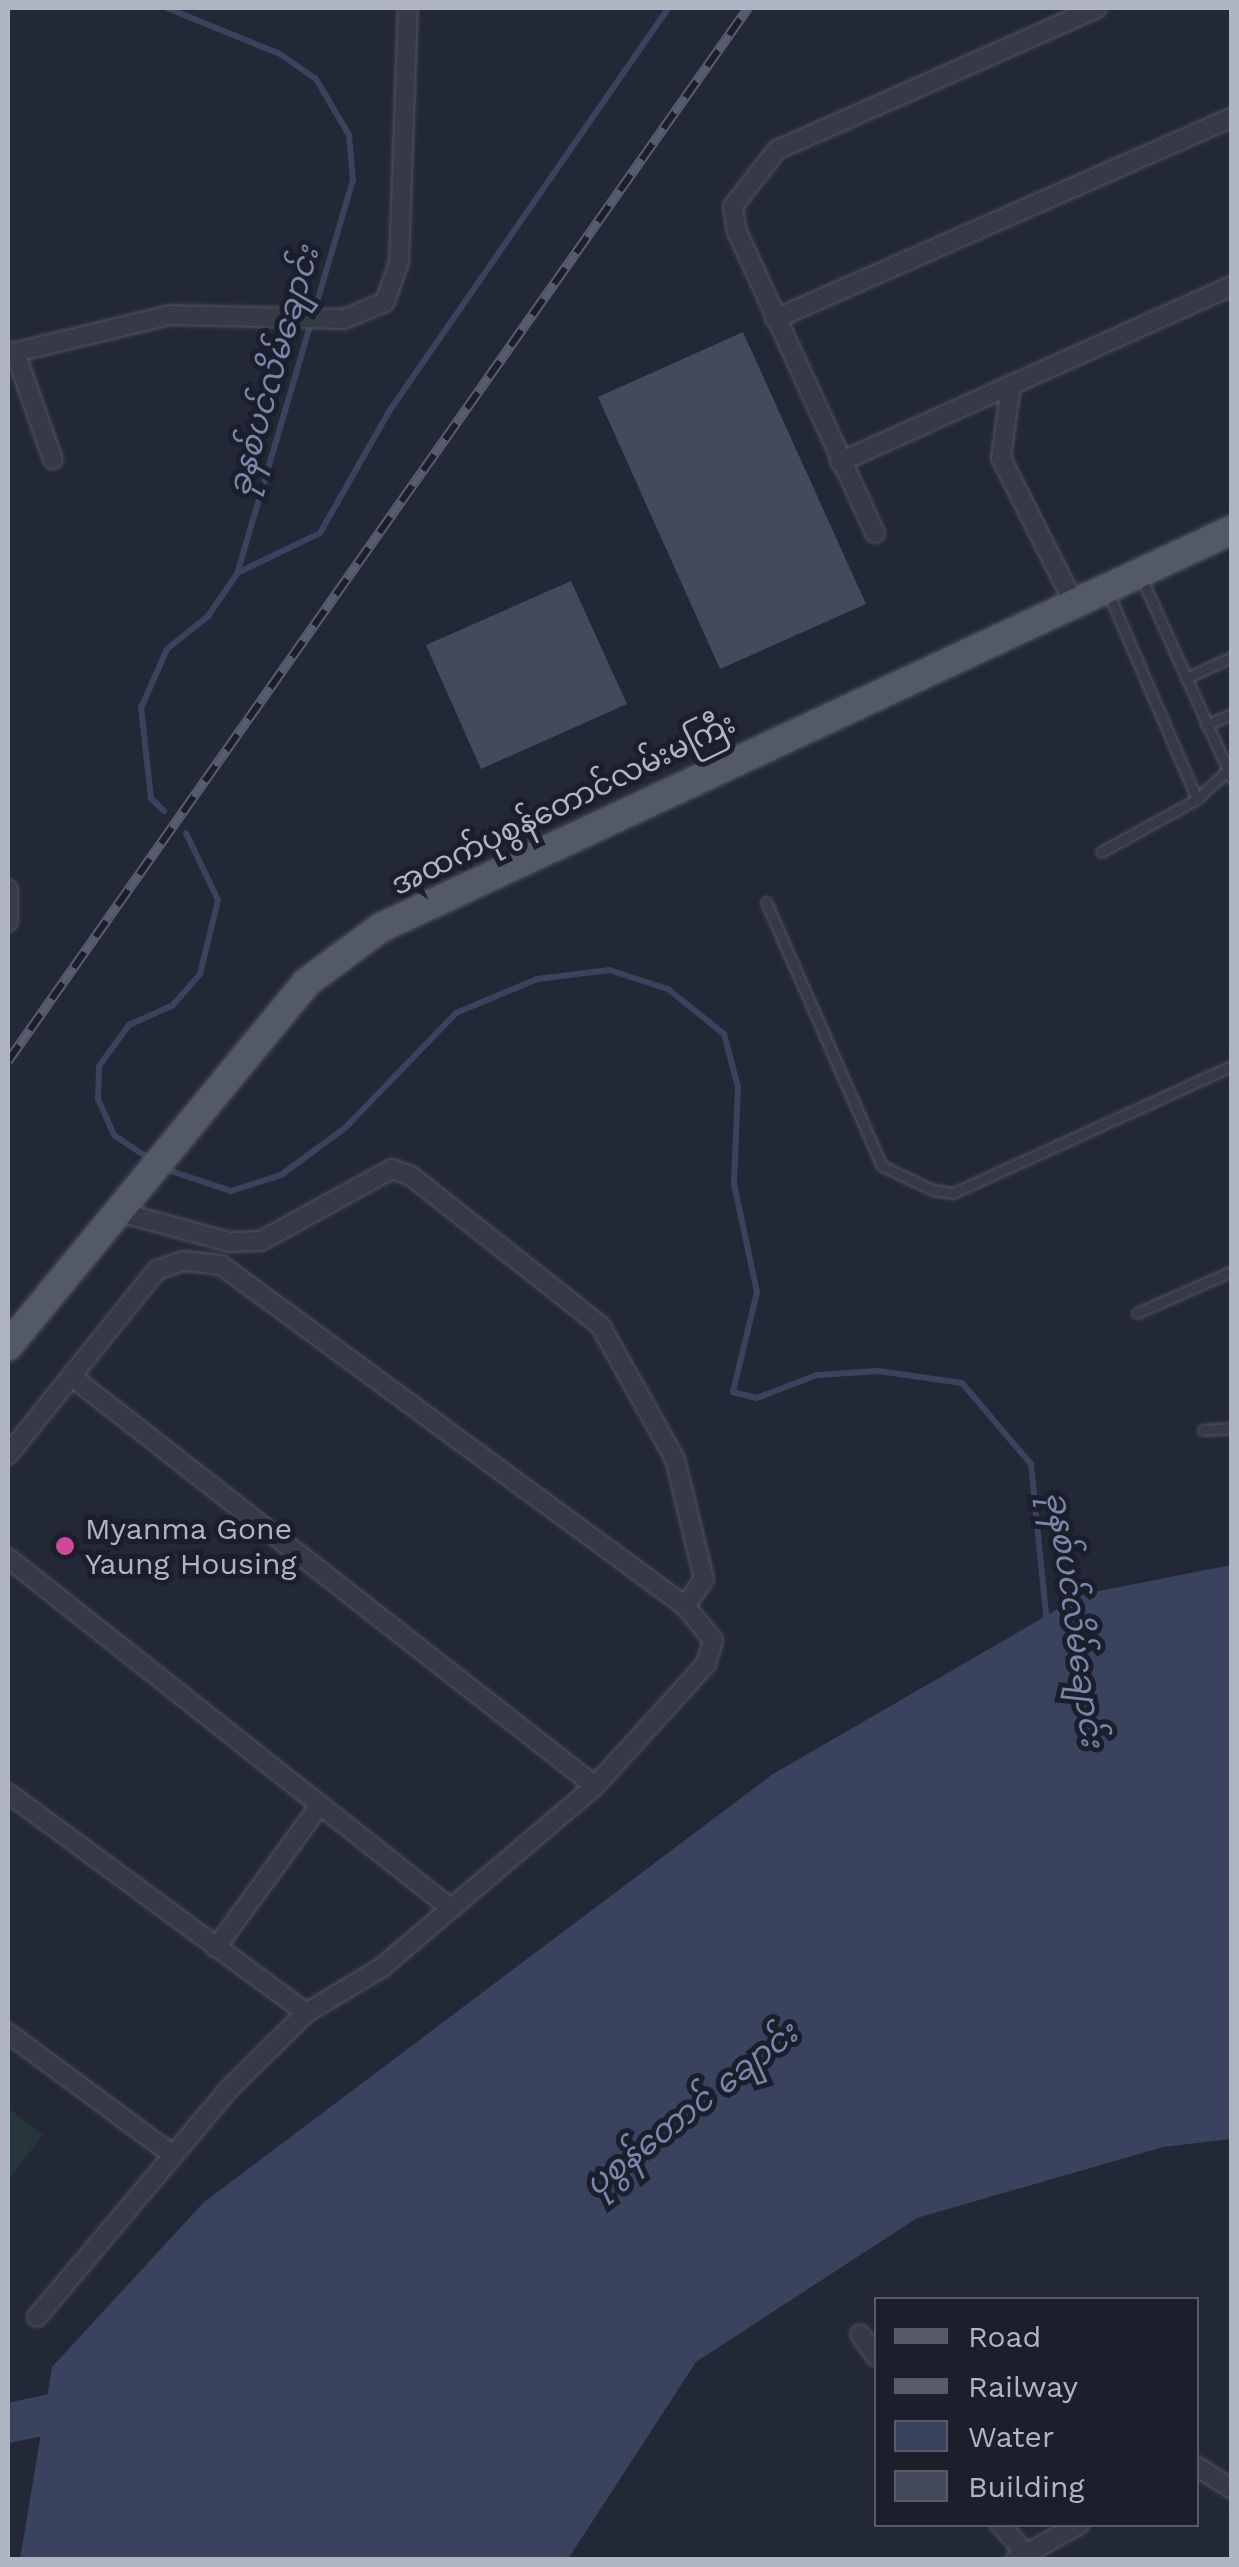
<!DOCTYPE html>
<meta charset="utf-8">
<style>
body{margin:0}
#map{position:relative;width:1239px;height:2567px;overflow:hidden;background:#232836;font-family:"Work Sans","Noto Sans Myanmar",sans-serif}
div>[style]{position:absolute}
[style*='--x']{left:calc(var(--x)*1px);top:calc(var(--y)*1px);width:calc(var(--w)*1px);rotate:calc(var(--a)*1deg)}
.green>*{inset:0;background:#27363a}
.water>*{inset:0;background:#39435e}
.stream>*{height:6px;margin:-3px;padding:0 3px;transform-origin:3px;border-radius:3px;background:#39435e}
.river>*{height:40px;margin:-20px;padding:0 20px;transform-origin:20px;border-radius:20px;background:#39435e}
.building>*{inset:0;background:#444a5b}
.roads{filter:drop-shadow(0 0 2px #505561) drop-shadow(0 0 2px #505561)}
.service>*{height:9px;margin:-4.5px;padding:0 4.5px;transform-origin:4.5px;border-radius:4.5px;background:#363a47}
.minor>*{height:18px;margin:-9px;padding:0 9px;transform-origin:9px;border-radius:9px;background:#363a47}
.primary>*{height:28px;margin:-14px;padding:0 14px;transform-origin:14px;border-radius:14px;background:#545967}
.rail>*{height:10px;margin-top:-5px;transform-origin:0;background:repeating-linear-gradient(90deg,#1b1f2b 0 19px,#585d6e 0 38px);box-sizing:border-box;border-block:2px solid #585d6e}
.dots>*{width:28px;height:28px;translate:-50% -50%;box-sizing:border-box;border:5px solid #1b1f2b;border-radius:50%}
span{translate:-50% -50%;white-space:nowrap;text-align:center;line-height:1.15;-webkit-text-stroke:10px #1b1f2b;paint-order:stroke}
.street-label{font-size:30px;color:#b0b5c3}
.poi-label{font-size:30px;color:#b0b5c3}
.left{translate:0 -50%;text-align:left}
.water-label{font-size:32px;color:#7b87a9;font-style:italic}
.frame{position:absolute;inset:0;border:10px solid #b0b5c3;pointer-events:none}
.legend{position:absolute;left:874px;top:2297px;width:325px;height:230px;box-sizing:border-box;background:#1b1f2b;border:2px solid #575b68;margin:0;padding:12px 18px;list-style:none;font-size:30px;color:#b0b5c3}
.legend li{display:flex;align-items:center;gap:20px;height:50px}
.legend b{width:50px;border:2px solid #575b68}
</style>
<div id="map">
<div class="green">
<div style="clip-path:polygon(8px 2108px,43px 2135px,8px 2180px)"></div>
</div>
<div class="water">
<div style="clip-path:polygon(1231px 1565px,1231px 2139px,1163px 2147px,917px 2218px,696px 2362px,568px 2559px,20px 2559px,52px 2367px,204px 2202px,773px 1774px,1084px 1594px)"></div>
</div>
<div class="stream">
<div style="--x:237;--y:573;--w:92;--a:-25.7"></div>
<div style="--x:320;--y:533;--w:142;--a:-60.4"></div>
<div style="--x:390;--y:410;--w:489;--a:-55.3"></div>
<div style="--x:164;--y:811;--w:18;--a:-135"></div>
<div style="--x:151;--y:798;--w:91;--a:-96.3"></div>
<div style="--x:141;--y:708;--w:64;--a:-66.2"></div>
<div style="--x:167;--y:649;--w:53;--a:-38.8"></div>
<div style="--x:208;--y:616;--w:51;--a:-55.4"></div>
<div style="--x:237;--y:574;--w:411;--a:-73.6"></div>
<div style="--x:353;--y:180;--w:45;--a:-95.1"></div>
<div style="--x:349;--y:135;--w:65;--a:-120.5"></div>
<div style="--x:316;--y:79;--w:44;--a:-145.2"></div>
<div style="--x:280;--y:54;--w:122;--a:-157.8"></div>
<div style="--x:150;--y:1159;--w:43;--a:-146.3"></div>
<div style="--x:114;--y:1135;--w:39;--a:-114"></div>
<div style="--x:98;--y:1099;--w:33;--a:-88"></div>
<div style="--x:99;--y:1066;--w:51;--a:-53.8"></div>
<div style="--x:129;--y:1025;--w:48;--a:-24.4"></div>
<div style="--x:173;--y:1005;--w:41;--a:-48.9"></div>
<div style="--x:200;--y:974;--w:76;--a:-76.3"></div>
<div style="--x:218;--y:900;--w:74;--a:-115.5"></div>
<div style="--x:165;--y:1169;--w:70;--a:18.4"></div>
<div style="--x:231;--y:1191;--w:52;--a:-17.7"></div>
<div style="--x:281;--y:1175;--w:79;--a:-36.3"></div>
<div style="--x:345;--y:1128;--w:160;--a:-46"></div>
<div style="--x:456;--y:1013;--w:88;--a:-22.8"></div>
<div style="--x:537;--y:979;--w:73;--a:-7.1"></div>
<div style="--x:609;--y:970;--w:62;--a:17.9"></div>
<div style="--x:668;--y:989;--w:72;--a:38.8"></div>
<div style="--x:724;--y:1034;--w:55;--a:75.2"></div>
<div style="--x:738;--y:1087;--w:97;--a:92.4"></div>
<div style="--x:734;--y:1184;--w:110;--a:78"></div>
<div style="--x:757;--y:1292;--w:103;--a:103.5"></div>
<div style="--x:733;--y:1392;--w:25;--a:14"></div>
<div style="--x:757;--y:1398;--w:64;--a:-21"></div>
<div style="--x:817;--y:1375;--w:61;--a:-3.8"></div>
<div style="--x:878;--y:1371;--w:85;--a:8.1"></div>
<div style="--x:962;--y:1383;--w:106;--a:49.6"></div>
<div style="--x:1031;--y:1464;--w:162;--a:84.3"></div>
</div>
<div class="river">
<div style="--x:8;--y:2423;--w:88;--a:-11.8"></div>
</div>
<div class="building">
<div style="clip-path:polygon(743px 332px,866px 604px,720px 669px,598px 397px)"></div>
<div style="clip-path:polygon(571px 581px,627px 704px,481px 769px,426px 645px)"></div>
</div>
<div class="roads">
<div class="service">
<div style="--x:1140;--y:575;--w:224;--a:65.7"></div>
<div style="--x:1107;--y:590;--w:228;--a:66.7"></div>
<div style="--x:1186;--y:678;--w:51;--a:-24.5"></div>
<div style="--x:1206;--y:725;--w:28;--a:-23"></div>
<div style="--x:1101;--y:852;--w:110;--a:-28.9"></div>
<div style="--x:1197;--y:799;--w:44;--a:-43.2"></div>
<div style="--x:766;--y:902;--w:288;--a:66.3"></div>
<div style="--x:882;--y:1166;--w:56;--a:25.2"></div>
<div style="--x:933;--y:1190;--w:20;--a:9"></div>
<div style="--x:953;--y:1193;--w:307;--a:-24.5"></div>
<div style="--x:1137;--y:1313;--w:104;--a:-23.9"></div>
<div style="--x:1203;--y:1430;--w:29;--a:-4"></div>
</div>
<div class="minor">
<div style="--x:775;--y:319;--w:500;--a:-23.8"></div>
<div style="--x:15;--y:352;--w:114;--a:70.6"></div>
<div style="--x:8;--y:354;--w:167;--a:-13.5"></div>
<div style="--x:170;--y:315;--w:174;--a:1.3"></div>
<div style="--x:344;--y:319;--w:44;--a:-22.5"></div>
<div style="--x:385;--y:302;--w:42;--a:-70.7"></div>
<div style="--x:399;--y:262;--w:254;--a:-88"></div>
<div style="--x:1011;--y:385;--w:74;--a:97.8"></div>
<div style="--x:1001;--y:458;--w:160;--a:63.3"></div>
<div style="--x:840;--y:462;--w:430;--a:-24.2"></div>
<div style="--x:875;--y:533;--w:331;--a:-114.6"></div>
<div style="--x:737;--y:232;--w:26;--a:-99"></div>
<div style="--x:733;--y:206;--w:71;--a:-51.8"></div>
<div style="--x:777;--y:150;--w:350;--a:-23.9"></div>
<div style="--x:8;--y:889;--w:33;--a:90"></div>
<div style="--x:116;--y:1211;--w:117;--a:15.3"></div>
<div style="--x:229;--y:1242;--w:32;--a:-2"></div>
<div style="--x:261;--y:1241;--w:149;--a:-28.8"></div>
<div style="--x:392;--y:1169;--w:20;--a:20"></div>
<div style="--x:411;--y:1176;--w:241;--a:38.3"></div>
<div style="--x:600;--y:1325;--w:154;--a:60.8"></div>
<div style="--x:675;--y:1459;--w:123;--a:76.4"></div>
<div style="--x:704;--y:1579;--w:33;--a:125"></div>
<div style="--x:71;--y:1376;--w:665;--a:38.04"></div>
<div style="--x:8;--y:1455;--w:238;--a:-51.2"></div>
<div style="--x:157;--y:1270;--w:28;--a:-19"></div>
<div style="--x:183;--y:1261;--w:38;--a:6"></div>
<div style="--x:221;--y:1265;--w:576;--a:36.31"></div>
<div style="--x:685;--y:1606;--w:44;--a:50.5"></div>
<div style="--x:713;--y:1640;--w:25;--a:106"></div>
<div style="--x:706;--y:1664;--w:165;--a:132.3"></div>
<div style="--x:595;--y:1786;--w:281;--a:139.6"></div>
<div style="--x:381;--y:1968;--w:87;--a:149"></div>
<div style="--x:306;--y:2013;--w:108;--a:135.4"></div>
<div style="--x:229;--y:2089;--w:298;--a:130.1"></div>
<div style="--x:8;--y:1558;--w:562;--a:38.36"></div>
<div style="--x:8;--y:1793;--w:370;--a:36.4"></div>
<div style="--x:216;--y:1948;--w:172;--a:-54"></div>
<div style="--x:8;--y:2033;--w:200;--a:36.5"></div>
<div style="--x:860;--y:2334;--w:28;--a:55"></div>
<div style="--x:1196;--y:2466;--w:43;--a:32.6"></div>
<div style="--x:1000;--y:2524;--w:40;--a:49"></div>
<div style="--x:1015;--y:2560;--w:74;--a:-29"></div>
</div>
<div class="primary">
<div style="--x:8;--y:1346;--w:470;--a:-50.6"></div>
<div style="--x:306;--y:983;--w:92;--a:-36.6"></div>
<div style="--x:380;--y:928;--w:940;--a:-25.04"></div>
</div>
</div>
<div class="rail">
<div style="--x:8;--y:1061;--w:1287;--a:-54.9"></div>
</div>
<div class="dots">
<div style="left:65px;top:1546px;background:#d1479c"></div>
</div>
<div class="street-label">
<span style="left:563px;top:804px;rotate:-26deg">အထက်ပုစွန်တောင်လမ်းမကြီး</span>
</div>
<div class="poi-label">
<span class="left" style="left:85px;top:1546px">Myanma Gone<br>Yaung Housing</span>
</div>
<div class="water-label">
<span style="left:273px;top:371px;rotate:-74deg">ခုနစ်ပင်လိမ်ချောင်း</span>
<span style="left:1075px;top:1619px;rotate:82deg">ခုနစ်ပင်လိမ်ချောင်း</span>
<span style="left:691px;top:2109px;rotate:-38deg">ပုစွန်တောင် ချောင်း</span>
</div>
<div class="frame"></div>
<ul class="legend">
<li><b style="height:12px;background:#545967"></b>Road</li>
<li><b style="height:12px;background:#585d6e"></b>Railway</li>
<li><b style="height:28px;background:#39435e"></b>Water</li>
<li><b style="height:28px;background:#444a5b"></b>Building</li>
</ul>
</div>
